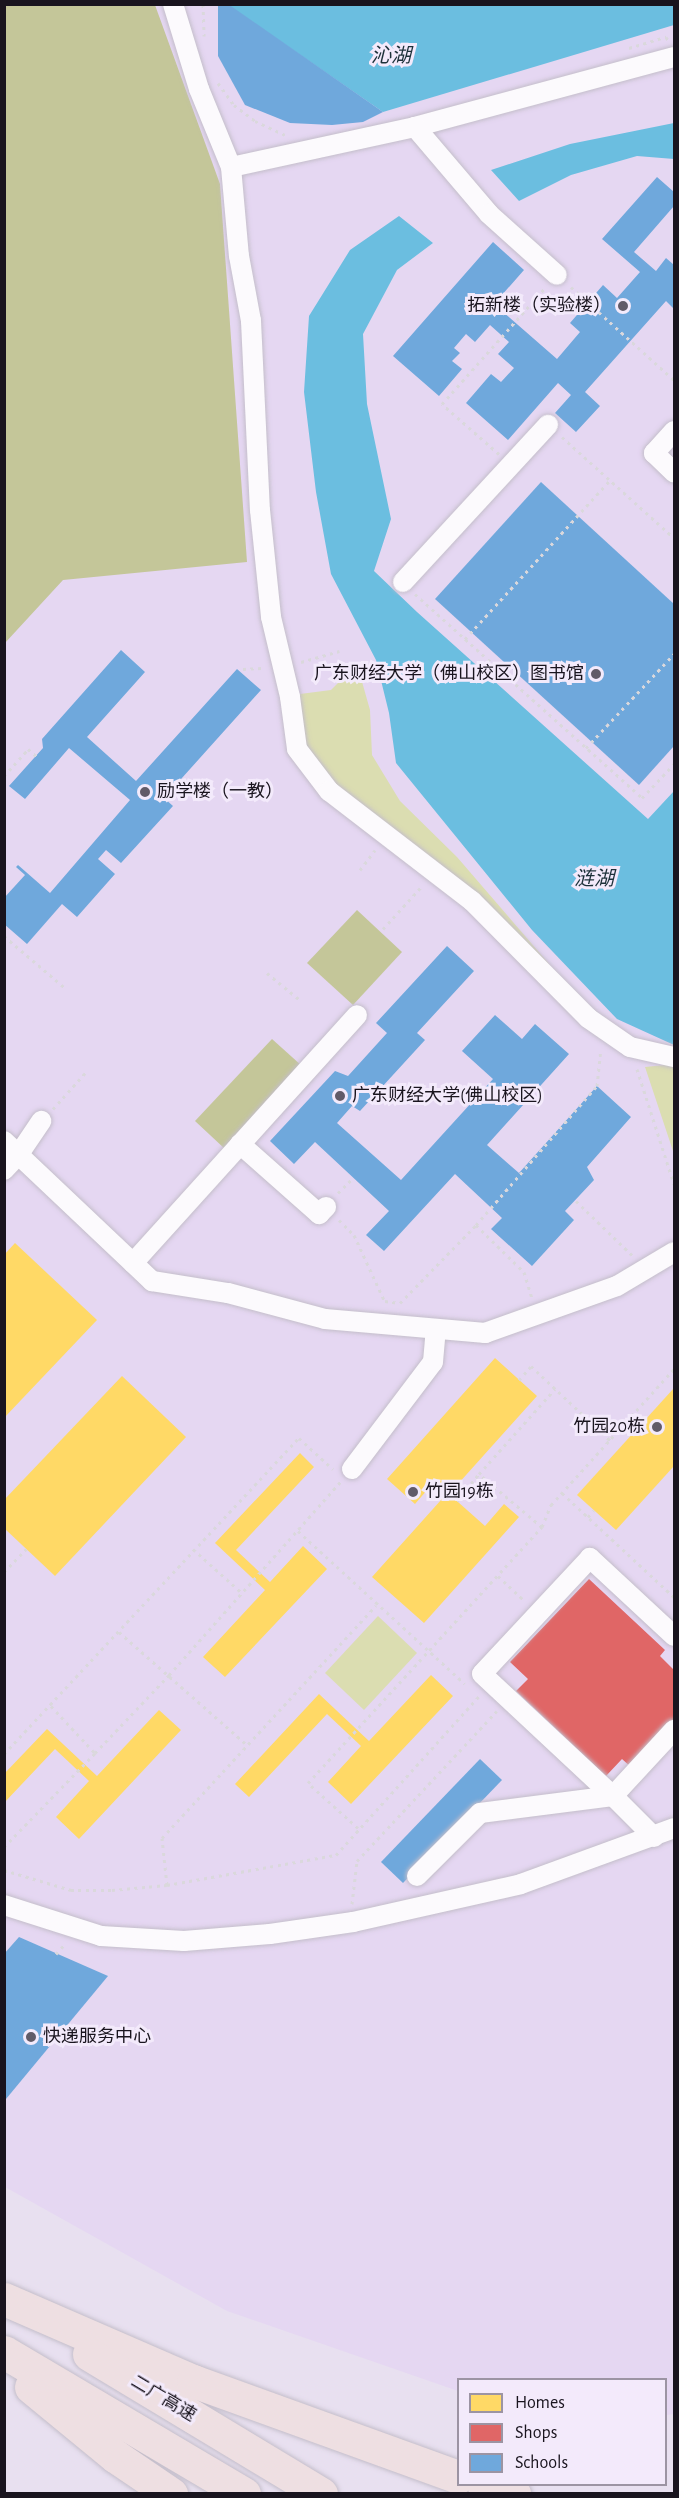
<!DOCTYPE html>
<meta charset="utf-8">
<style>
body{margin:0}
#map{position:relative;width:679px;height:2498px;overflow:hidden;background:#e8e0f0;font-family:"Alegreya Sans","Noto Sans SC",sans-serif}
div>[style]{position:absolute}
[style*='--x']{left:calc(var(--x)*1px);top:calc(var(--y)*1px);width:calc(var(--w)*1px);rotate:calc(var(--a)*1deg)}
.built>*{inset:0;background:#e5d7f2}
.green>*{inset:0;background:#dbddb1}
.forest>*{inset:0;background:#c4c699}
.water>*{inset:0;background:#6bbee0}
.homes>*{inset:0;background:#ffd966}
.shops>*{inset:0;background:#e06666}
.schools>*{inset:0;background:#6fa8dc}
.path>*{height:3px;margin-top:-1.5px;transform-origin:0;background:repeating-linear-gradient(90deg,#dad8dc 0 3px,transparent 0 7.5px)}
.roads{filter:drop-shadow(0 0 2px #c4beca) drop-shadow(0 0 2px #c4beca)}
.street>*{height:20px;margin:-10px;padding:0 10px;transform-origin:10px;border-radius:10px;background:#fcfafd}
.highway>*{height:33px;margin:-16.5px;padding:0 16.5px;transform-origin:16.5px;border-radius:16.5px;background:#eedfe2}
.dots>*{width:16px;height:16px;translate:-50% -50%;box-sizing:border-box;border:3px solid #f3eafb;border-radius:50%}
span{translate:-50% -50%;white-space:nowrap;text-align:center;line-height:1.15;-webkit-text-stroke:6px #f3eafb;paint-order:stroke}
.poi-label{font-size:18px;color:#19141e}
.right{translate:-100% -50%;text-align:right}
.left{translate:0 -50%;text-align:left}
.street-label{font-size:18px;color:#19141e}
.water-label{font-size:20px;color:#1c3039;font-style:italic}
.frame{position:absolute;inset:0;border:6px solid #19141e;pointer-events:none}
.legend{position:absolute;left:457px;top:2378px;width:210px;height:108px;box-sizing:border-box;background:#f3eafb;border:2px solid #9c94a3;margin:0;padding:8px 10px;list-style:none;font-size:18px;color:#19141e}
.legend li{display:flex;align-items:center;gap:12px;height:30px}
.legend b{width:30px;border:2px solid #9c94a3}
</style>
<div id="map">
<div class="built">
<div style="clip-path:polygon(5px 5px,674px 5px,674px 2414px,666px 2415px,666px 2380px,458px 2380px,458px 2391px,227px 2311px,5px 2187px)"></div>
</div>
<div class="green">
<div style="clip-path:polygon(357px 664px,370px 710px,372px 755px,400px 801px,457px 857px,550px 965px,522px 946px,339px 790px,303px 747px,300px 694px,331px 690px)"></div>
<div style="clip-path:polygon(674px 1064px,674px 1154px,645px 1067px)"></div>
<div style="clip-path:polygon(378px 1616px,417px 1653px,364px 1710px,325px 1673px)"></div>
</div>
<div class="forest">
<div style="clip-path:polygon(5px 4px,155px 5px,220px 184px,247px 562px,63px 580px,5px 643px)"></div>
<div style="clip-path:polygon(357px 910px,402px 952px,353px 1005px,307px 963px)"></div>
<div style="clip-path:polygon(272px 1039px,302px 1066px,225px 1149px,195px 1121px)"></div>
</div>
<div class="water">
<div style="clip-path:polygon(674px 4px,674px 25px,383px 112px,228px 5px)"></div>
<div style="clip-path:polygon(674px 123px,674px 159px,637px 156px,571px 175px,519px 201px,491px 170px,570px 144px)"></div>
<div style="clip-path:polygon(399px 216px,433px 243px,397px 270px,363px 334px,367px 404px,391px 519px,374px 571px,417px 612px,648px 819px,674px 791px,674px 1045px,617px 1019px,532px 930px,396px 763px,389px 713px,376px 660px,331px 574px,316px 492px,304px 392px,309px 316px,350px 250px)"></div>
</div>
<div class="homes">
<div style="clip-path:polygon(15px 1243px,97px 1320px,4px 1418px,4px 1255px)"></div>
<div style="clip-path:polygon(495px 1358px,537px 1396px,449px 1494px,485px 1526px,504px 1504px,519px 1517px,424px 1623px,372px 1577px,441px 1500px,428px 1489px,415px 1504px,387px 1479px)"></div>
<div style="clip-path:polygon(122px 1376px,186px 1437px,55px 1576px,4px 1528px,4px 1500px)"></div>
<div style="clip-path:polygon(674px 1388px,674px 1466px,616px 1530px,577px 1495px)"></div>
<div style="clip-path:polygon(300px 1453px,314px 1467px,236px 1550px,270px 1582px,303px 1546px,327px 1569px,225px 1677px,203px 1657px,265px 1590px,215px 1543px)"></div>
<div style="clip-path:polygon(431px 1675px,453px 1696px,351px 1804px,328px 1782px,361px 1746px,327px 1714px,249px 1797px,235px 1784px,319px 1694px,369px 1741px)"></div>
<div style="clip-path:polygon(159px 1710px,181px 1730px,79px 1839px,56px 1817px,89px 1781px,55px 1749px,4px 1803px,4px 1774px,47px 1729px,97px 1776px)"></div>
</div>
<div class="shops">
<div style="clip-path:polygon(589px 1579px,665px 1650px,660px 1656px,674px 1670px,674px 1722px,632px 1768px,622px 1759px,606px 1776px,516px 1691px,528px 1679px,510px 1662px)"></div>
</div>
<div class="schools">
<div style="clip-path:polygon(218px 4px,228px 4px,383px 112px,363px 122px,332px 125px,290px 123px,245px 105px,218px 56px)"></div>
<div style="clip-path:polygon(657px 177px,674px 192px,674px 206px,634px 252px,656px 271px,666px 258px,674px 265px,674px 309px,666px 301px,585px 392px,600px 406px,576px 432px,555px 413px,571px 395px,558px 383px,508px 440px,466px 403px,491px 374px,501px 382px,514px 368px,498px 354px,509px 342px,490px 325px,475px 342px,466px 334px,454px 348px,460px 353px,452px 361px,462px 369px,439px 396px,393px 356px,493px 242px,524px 270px,494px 304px,557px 359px,580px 332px,570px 323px,603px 285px,617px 298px,640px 272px,602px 239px)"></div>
<div style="clip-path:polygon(541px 482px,674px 604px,674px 746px,639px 785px,435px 599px)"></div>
<div style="clip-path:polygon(121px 650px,145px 672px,87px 737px,136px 781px,237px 669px,261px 690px,164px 798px,173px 806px,121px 863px,106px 850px,98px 859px,115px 874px,77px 917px,62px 904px,27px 944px,4px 924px,4px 898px,25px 875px,16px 867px,18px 865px,50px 893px,130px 800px,69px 748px,25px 799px,9px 786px,43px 748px,42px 739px)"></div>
<div style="clip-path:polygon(447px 946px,474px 971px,417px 1033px,425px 1040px,360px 1111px,352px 1106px,337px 1123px,401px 1180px,493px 1079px,462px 1051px,495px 1015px,522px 1039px,535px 1024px,569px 1054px,487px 1145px,519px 1173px,597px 1086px,631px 1117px,587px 1167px,594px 1180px,565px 1211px,574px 1220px,532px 1266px,491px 1229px,502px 1218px,455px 1174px,384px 1251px,366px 1235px,389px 1211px,315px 1142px,294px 1164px,270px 1141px,335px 1071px,348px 1076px,387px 1033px,376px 1023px)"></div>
<div style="clip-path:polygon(480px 1759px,502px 1780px,403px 1883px,381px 1862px)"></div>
<div style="clip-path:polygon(19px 1937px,108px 1976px,6px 2099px,4px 1954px)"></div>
</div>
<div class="path">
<div style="--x:203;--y:4;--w:32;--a:88"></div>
<div style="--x:629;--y:48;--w:39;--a:-17"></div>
<div style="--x:666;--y:37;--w:4;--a:56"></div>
<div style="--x:218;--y:83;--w:27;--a:54"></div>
<div style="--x:234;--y:105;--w:26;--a:37"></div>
<div style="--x:255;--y:121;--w:33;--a:25"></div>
<div style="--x:571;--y:287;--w:139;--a:42.1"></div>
<div style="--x:562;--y:437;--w:151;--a:42"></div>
<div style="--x:499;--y:454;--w:76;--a:-138.7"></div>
<div style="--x:442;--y:404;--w:155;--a:-48.4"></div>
<div style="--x:415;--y:594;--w:305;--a:41.9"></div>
<div style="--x:642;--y:798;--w:47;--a:-46.7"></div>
<div style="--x:465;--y:639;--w:215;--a:-47.6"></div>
<div style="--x:301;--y:662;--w:40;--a:-16"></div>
<div style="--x:243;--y:669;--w:22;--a:-3"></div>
<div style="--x:586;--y:748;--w:129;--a:-46.9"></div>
<div style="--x:4;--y:776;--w:36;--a:-48"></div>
<div style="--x:28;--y:749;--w:11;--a:41"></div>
<div style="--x:360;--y:870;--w:25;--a:-53"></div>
<div style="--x:383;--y:929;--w:59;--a:-47.7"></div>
<div style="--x:4;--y:936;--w:80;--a:40.4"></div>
<div style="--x:267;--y:973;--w:43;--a:39.3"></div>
<div style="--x:637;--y:1069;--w:121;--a:72.2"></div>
<div style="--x:53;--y:1109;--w:50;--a:-48.3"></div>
<div style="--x:338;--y:1193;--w:21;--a:-45"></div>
<div style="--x:576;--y:1201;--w:78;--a:44"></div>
<div style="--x:339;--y:1220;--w:21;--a:45"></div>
<div style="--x:354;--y:1235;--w:74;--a:65.2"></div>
<div style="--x:476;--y:1225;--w:67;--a:44.4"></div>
<div style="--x:524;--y:1272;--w:27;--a:73"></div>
<div style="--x:385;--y:1301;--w:15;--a:8"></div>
<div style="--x:400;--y:1303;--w:109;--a:-45.7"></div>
<div style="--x:476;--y:1225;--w:184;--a:-49"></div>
<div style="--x:597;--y:1086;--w:37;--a:-84"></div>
<div style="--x:519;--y:1380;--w:18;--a:-49"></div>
<div style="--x:531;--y:1366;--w:110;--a:43.2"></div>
<div style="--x:562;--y:1493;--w:153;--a:42.9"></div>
<div style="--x:457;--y:1501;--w:35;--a:-51"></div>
<div style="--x:588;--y:1517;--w:9;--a:-49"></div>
<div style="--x:542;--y:1527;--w:82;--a:-139.9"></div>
<div style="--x:479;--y:1474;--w:114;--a:-48.2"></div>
<div style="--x:298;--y:1531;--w:226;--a:42.5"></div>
<div style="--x:193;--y:1549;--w:66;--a:41.9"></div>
<div style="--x:4;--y:1572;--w:32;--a:-46"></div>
<div style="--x:498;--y:1576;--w:37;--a:43"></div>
<div style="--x:119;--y:1632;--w:171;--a:41.4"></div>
<div style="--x:51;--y:1706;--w:64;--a:46.9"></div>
<div style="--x:95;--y:1753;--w:108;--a:-46.5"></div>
<div style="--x:169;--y:1675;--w:259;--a:-48.4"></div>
<div style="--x:4;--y:1754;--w:432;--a:-47"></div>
<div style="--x:299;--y:1438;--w:46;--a:42.4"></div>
<div style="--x:358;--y:1828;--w:67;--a:-138"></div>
<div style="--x:308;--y:1783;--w:347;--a:-47.6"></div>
<div style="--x:542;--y:1527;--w:24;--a:-68"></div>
<div style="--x:551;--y:1505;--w:183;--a:-47.9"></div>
<div style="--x:4;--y:1847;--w:131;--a:-45.9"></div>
<div style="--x:4;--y:1870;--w:70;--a:16.6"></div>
<div style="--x:71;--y:1890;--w:41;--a:0"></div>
<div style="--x:112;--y:1890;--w:55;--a:-5.2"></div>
<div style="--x:167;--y:1885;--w:172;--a:-10.1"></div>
<div style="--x:336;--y:1855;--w:214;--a:-48"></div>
<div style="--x:167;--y:1885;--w:47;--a:-96.1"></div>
<div style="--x:162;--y:1838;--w:316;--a:-47.4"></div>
<div style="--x:352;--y:1904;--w:43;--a:-83.4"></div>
<div style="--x:357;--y:1861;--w:205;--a:-47"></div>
<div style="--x:56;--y:1954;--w:13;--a:-48"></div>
</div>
<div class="roads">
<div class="street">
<div style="--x:173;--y:4;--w:89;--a:73"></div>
<div style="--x:199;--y:89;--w:84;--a:67.7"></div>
<div style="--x:674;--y:57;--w:268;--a:164.9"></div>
<div style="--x:415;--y:127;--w:188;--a:167.7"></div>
<div style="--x:231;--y:167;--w:89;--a:84.9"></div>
<div style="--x:239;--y:256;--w:66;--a:79.5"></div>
<div style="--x:251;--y:321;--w:189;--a:87.3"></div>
<div style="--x:260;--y:510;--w:108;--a:84.1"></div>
<div style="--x:271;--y:617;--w:82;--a:76.6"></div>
<div style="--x:290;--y:697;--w:52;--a:82.3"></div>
<div style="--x:297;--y:749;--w:53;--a:52.7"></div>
<div style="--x:329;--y:791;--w:180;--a:37.6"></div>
<div style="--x:472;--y:901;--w:165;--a:45.2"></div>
<div style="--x:588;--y:1018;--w:51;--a:34.6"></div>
<div style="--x:630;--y:1047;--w:45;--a:12.8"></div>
<div style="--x:415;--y:127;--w:114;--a:49.6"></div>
<div style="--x:489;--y:214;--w:91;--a:41.9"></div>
<div style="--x:674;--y:431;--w:30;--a:132"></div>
<div style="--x:654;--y:453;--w:28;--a:44"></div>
<div style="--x:403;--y:582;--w:214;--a:-47.3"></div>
<div style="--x:4;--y:1141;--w:204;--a:43.4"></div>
<div style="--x:152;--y:1281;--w:77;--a:9"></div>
<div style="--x:228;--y:1293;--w:100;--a:15"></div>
<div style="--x:325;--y:1319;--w:161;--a:5"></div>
<div style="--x:485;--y:1333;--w:140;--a:-19.6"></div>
<div style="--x:617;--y:1286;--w:66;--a:-30.8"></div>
<div style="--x:240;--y:1144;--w:106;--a:41.5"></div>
<div style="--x:319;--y:1214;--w:10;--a:-45"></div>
<div style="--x:4;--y:1170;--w:22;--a:-47"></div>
<div style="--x:19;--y:1154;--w:40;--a:-56"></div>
<div style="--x:133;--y:1263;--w:334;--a:-47.9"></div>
<div style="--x:352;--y:1469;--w:134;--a:-52.9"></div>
<div style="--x:433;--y:1362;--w:32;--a:-85"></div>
<div style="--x:674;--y:1636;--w:115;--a:-137.1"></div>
<div style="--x:590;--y:1558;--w:158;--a:133"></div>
<div style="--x:482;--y:1674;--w:179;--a:43"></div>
<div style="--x:613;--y:1796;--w:90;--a:-47.3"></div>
<div style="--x:417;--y:1876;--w:89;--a:-45"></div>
<div style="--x:480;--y:1813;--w:134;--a:-7.3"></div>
<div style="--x:613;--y:1796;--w:58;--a:45"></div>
<div style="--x:4;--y:1905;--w:102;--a:17.7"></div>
<div style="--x:101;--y:1936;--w:83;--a:3.4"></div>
<div style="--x:184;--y:1941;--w:86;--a:-4.7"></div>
<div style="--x:270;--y:1934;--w:84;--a:-8.2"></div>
<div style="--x:353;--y:1922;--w:172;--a:-12.7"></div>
<div style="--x:521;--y:1884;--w:163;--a:-20.1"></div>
</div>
<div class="highway">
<div style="--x:4;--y:2299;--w:206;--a:23.5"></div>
<div style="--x:193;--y:2381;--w:282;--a:19.9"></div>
<div style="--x:4;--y:2352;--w:279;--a:30.6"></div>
<div style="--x:89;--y:2354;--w:271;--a:31.1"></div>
<div style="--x:31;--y:2387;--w:109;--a:39.4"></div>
<div style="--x:115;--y:2456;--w:68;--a:34.2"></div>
<div style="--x:483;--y:2484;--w:33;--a:18"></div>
</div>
</div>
<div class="dots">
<div style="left:623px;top:306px;background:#615b68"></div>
<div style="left:596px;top:674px;background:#615b68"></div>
<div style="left:145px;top:792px;background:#615b68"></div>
<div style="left:340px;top:1096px;background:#615b68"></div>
<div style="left:657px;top:1427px;background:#615b68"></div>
<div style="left:413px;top:1492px;background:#615b68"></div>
<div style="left:31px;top:2037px;background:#615b68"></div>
</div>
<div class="poi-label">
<span class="right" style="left:611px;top:306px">拓新楼（实验楼）</span>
<span class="right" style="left:584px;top:674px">广东财经大学（佛山校区）图书馆</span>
<span class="left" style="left:157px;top:792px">励学楼（一教）</span>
<span class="left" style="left:352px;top:1096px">广东财经大学(佛山校区)</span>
<span class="right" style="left:645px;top:1427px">竹园20栋</span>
<span class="left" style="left:425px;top:1492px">竹园19栋</span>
<span class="left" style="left:43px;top:2037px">快递服务中心</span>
</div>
<div class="street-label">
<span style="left:163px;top:2399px;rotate:31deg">二广高速</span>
</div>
<div class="water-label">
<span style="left:391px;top:56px">沁湖</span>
<span style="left:594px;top:879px">涟湖</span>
</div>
<div class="frame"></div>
<ul class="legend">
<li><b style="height:16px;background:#ffd966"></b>Homes</li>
<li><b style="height:16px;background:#e06666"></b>Shops</li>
<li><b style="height:16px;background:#6fa8dc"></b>Schools</li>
</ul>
</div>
